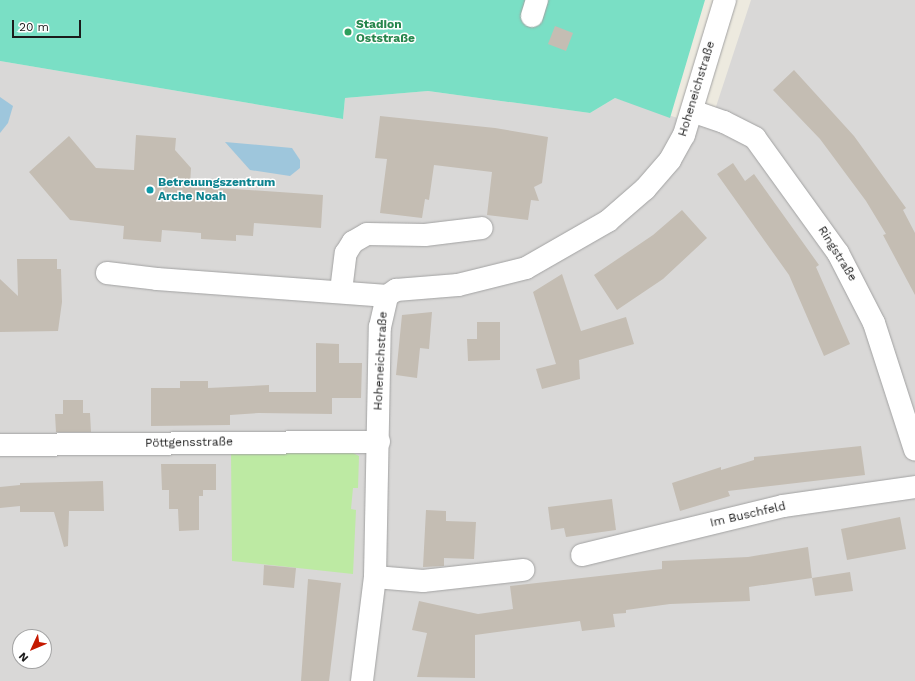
<!DOCTYPE html>
<meta charset="utf-8">
<style>
body{margin:0}
#map{position:relative;width:915px;height:681px;overflow:hidden;background:#edeadf;font-family:"Work Sans",sans-serif}
div>[style]{position:absolute}
[style*='--x']{left:calc(var(--x)*1px);top:calc(var(--y)*1px);width:calc(var(--w)*1px);rotate:calc(var(--a)*1deg)}
.residential>*{inset:0;background:#d9d8d7}
.grass>*{inset:0;background:#bdeaa3}
.pitch>*{inset:0;background:#7adfc5}
.water>*{inset:0;background:#9ec6dc}
.building>*{inset:0;background:#c4bdb3}
.roads{filter:drop-shadow(0 0 1px #a2a2a2) drop-shadow(0 0 1px #a2a2a2)}
.minor>*{height:22px;margin:-11px;padding:0 11px;transform-origin:11px;border-radius:11px;background:#fff}
.dots>*{width:11px;height:11px;translate:-50% -50%;box-sizing:border-box;border:2px solid #fff;border-radius:50%}
span{translate:-50% -50%;white-space:nowrap;text-align:center;line-height:1.15;-webkit-text-stroke:3px #fff;paint-order:stroke}
.leisure-label{font-size:12px;color:#27864d;font-weight:700}
.left{translate:0 -50%;text-align:left}
.street-label{font-size:12px;color:#1b1b1b}
.culture-label{font-size:12px;color:#0d838f;font-weight:700}
.north{position:absolute;left:12px;top:629px;width:40px;height:40px;box-sizing:border-box;background:#fff;border:1px solid #a4a4a4;border-radius:50%;rotate:226deg;font-size:11px;font-weight:700;line-height:16px;text-align:center;color:#1b1b1b}
.north::after{content:'';display:block;margin:auto;width:14px;height:18px;background:#c51900;clip-path:polygon(50% 0,100% 100%,50% 72%,0 100%)}
.scale{position:absolute;left:12px;top:20px;width:69px;height:18px;box-sizing:border-box;border:2px solid #1b1b1b;border-top:0;padding-left:5px;font-size:12px;line-height:14px;white-space:nowrap;color:#1b1b1b;-webkit-text-stroke:3px #fff;paint-order:stroke}
</style>
<div id="map">
<div class="residential">
<div style="clip-path:polygon(evenodd,751px 0,915px 0,915px 681px,0 681px,0 61px,343px 119px,345px 98px,428px 91px,590px 113px,615px 98px,709px 128px,751px 0,20px 637px,44px 637px,44px 661px,20px 661px,20px 637px)"></div>
</div>
<div class="grass">
<div style="clip-path:polygon(231px 451px,349px 451px,359px 456px,358px 488px,353px 488px,351px 509px,356px 510px,353px 574px,232px 561px)"></div>
</div>
<div class="pitch">
<div style="clip-path:polygon(0 0,705px 0,670px 118px,615px 98px,590px 113px,428px 91px,345px 98px,343px 119px,0 61px)"></div>
</div>
<div class="water">
<div style="clip-path:polygon(0 97px,13px 106px,8px 123px,0 133px)"></div>
<div style="clip-path:polygon(225px 142px,292px 148px,300px 160px,300px 168px,290px 176px,250px 170px)"></div>
</div>
<div class="building">
<div style="clip-path:polygon(555px 26px,573px 33px,566px 51px,548px 44px)"></div>
<div style="clip-path:polygon(794px 70px,854px 136px,906px 208px,903px 210px,915px 233px,915px 295px,883px 235px,886px 234px,866px 201px,820px 139px,773px 90px)"></div>
<div style="clip-path:polygon(380px 116px,495px 128px,548px 137px,542px 183px,534px 187px,539px 201px,531px 200px,528px 220px,487px 215px,492px 172px,434px 165px,429px 200px,425px 199px,422px 218px,380px 213px,387px 159px,375px 158px)"></div>
<div style="clip-path:polygon(136px 135px,176px 138px,175px 150px,191px 168px,190px 186px,323px 195px,321px 228px,254px 223px,253px 236px,236px 235px,236px 241px,201px 239px,201px 233px,162px 230px,161px 242px,123px 239px,124px 226px,70px 220px,29px 172px,69px 136px,96px 168px,134px 170px)"></div>
<div style="clip-path:polygon(733px 163px,745px 181px,754px 174px,819px 265px,816px 267px,850px 344px,824px 356px,789px 275px,717px 174px)"></div>
<div style="clip-path:polygon(682px 210px,707px 238px,663px 279px,617px 310px,594px 275px,653px 235px)"></div>
<div style="clip-path:polygon(17px 259px,57px 259px,57px 269px,61px 269px,62px 302px,58px 331px,0 332px,0 279px,18px 296px)"></div>
<div style="clip-path:polygon(562px 274px,581px 331px,626px 317px,634px 344px,579px 360px,580px 379px,542px 389px,536px 369px,556px 364px,533px 292px)"></div>
<div style="clip-path:polygon(432px 312px,429px 349px,420px 348px,417px 378px,396px 375px,402px 315px)"></div>
<div style="clip-path:polygon(477px 322px,500px 322px,500px 360px,468px 361px,467px 339px,477px 339px)"></div>
<div style="clip-path:polygon(316px 343px,339px 344px,339px 363px,362px 363px,361px 398px,332px 398px,332px 414px,259px 413px,230px 415px,230px 425px,151px 426px,151px 388px,180px 388px,180px 381px,208px 381px,208px 388px,269px 385px,269px 392px,316px 392px)"></div>
<div style="clip-path:polygon(63px 400px,83px 400px,83px 413px,90px 413px,91px 432px,56px 432px,55px 414px,63px 414px)"></div>
<div style="clip-path:polygon(861px 446px,865px 475px,728px 491px,730px 496px,680px 511px,672px 483px,721px 467px,721px 470px,754px 460px,754px 457px)"></div>
<div style="clip-path:polygon(161px 464px,216px 464px,216px 490px,203px 490px,203px 496px,199px 496px,199px 530px,179px 531px,178px 509px,169px 509px,169px 490px,162px 490px)"></div>
<div style="clip-path:polygon(103px 481px,104px 511px,69px 511px,68px 546px,64px 547px,54px 512px,20px 512px,20px 506px,0 508px,0 487px,20px 485px,20px 483px)"></div>
<div style="clip-path:polygon(612px 499px,616px 530px,566px 537px,564px 528px,551px 530px,548px 507px)"></div>
<div style="clip-path:polygon(426px 510px,446px 511px,446px 521px,476px 522px,474px 559px,444px 558px,444px 566px,423px 567px)"></div>
<div style="clip-path:polygon(900px 517px,906px 549px,847px 560px,841px 529px)"></div>
<div style="clip-path:polygon(808px 547px,812px 578px,850px 572px,853px 591px,815px 596px,812px 578px,749px 587px,750px 601px,670px 604px,626px 610px,626px 613px,613px 614px,615px 627px,582px 631px,580px 621px,475px 635px,475px 678px,417px 677px,427px 633px,412px 630px,419px 601px,478px 614px,513px 609px,510px 586px,662px 569px,662px 561px,748px 557px)"></div>
<div style="clip-path:polygon(264px 565px,296px 568px,294px 588px,263px 585px)"></div>
<div style="clip-path:polygon(308px 579px,341px 583px,329px 681px,301px 681px)"></div>
</div>
<div class="roads">
<div class="minor">
<div style="--x:532;--y:16;--w:17;--a:-73"></div>
<div style="--x:692;--y:111;--w:34;--a:19"></div>
<div style="--x:724;--y:122;--w:35;--a:27"></div>
<div style="--x:755;--y:138;--w:142;--a:54.2"></div>
<div style="--x:838;--y:253;--w:79;--a:62.8"></div>
<div style="--x:874;--y:323;--w:133;--a:72.1"></div>
<div style="--x:107;--y:273;--w:50;--a:6.8"></div>
<div style="--x:157;--y:279;--w:231;--a:4.2"></div>
<div style="--x:341;--y:291;--w:38;--a:-83"></div>
<div style="--x:346;--y:253;--w:13;--a:-58"></div>
<div style="--x:353;--y:242;--w:16;--a:-30"></div>
<div style="--x:367;--y:234;--w:58;--a:1"></div>
<div style="--x:425;--y:235;--w:57;--a:-7"></div>
<div style="--x:0;--y:445;--w:379;--a:-0.5"></div>
<div style="--x:582;--y:555;--w:207;--a:-13.7"></div>
<div style="--x:783;--y:506;--w:133;--a:-8.2"></div>
<div style="--x:375;--y:577;--w:48;--a:4.8"></div>
<div style="--x:423;--y:581;--w:101;--a:-6.3"></div>
<div style="--x:362;--y:681;--w:105;--a:-82.9"></div>
<div style="--x:375;--y:577;--w:250;--a:-88.9"></div>
<div style="--x:380;--y:327;--w:32;--a:-77"></div>
<div style="--x:387;--y:296;--w:11;--a:-34"></div>
<div style="--x:396;--y:290;--w:62;--a:-4.6"></div>
<div style="--x:458;--y:285;--w:70;--a:-14"></div>
<div style="--x:526;--y:268;--w:95;--a:-29.8"></div>
<div style="--x:608;--y:221;--w:49;--a:-40.9"></div>
<div style="--x:645;--y:189;--w:38;--a:-49"></div>
<div style="--x:670;--y:160;--w:29;--a:-61"></div>
<div style="--x:684;--y:135;--w:141;--a:-73.1"></div>
</div>
</div>
<div class="dots">
<div style="left:348px;top:32px;background:#2e9e5b"></div>
<div style="left:150px;top:190px;background:#0f9aa8"></div>
</div>
<div class="leisure-label">
<span class="left" style="left:356px;top:32px">Stadion<br>Oststraße</span>
</div>
<div class="street-label">
<span style="left:697px;top:89px;rotate:-73deg">Hoheneichstraße</span>
<span style="left:837px;top:254px;rotate:58deg">Ringstraße</span>
<span style="left:381px;top:361px;rotate:-87deg">Hoheneichstraße</span>
<span style="left:189px;top:443px;rotate:-1deg">Pöttgensstraße</span>
<span style="left:748px;top:515px;rotate:-13deg">Im Buschfeld</span>
</div>
<div class="culture-label">
<span class="left" style="left:158px;top:190px">Betreuungszentrum<br>Arche Noah</span>
</div>
<div class="north">N</div>
<div class="scale">20 m</div>
</div>
